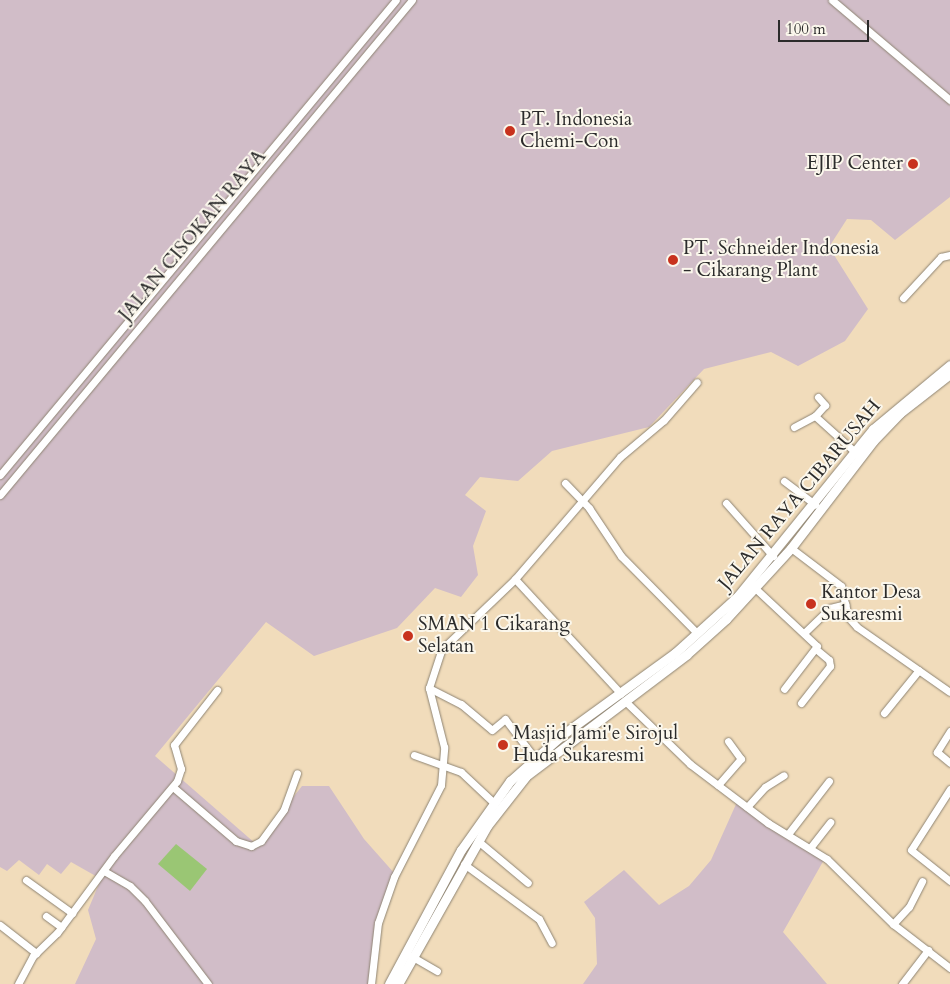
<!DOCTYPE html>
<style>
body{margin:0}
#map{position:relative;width:950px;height:984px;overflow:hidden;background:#f1dcbb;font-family:Cardo,serif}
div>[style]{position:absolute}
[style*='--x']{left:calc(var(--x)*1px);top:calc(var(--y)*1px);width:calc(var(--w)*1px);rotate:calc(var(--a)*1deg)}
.industrial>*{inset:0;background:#d1bdc8}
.green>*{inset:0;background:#9ac674}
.roads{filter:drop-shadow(0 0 1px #8e8473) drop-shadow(0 0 1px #8e8473)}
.minor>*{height:7px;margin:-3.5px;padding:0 3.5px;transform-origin:3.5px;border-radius:3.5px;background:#fff}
.tertiary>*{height:9px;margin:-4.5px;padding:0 4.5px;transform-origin:4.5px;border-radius:4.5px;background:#fff}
.dots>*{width:14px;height:14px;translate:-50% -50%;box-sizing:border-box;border:2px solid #fbf7ec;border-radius:50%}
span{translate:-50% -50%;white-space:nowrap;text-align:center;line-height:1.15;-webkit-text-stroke:4px #fbf7ec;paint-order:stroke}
.poi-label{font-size:19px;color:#2b2b2b}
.left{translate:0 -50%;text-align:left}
.right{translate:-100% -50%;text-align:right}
.street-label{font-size:19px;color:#2b2b2b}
.scale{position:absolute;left:778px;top:20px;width:91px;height:22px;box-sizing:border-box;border:2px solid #2b2b2b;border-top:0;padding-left:6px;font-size:15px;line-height:18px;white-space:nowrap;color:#2b2b2b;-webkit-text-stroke:4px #fbf7ec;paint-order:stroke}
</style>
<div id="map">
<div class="industrial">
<div style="clip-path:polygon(0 0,950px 0,950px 197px,895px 240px,871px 220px,847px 219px,829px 247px,868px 309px,845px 341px,798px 366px,771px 352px,704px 369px,649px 427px,552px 451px,518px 481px,480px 477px,465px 495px,486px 511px,473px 546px,478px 575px,461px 597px,435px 588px,397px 628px,314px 656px,266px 622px,155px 756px,256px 844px,302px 786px,329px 786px,364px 839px,395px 874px,378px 923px,371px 984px,75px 984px,96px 939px,88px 910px,101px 879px,71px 862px,61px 874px,47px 864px,39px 875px,19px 860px,7px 871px,0 867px)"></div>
<div style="clip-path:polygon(737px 802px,825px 858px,783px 932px,827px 984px,583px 984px,597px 964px,595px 918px,584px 902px,624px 870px,659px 905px,689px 886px,711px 860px)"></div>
</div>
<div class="green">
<div style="clip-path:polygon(176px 844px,207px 869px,190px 891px,158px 864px)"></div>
</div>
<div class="roads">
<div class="minor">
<div style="--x:832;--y:0;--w:155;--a:40.3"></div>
<div style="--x:903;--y:298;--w:56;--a:-47.2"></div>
<div style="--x:941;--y:257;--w:9;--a:-13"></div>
<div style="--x:818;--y:397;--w:11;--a:49"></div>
<div style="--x:825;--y:405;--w:15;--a:132"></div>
<div style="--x:815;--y:416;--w:54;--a:42"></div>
<div style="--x:794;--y:427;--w:24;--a:-28"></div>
<div style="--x:0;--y:475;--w:618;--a:-50.18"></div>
<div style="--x:784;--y:481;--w:39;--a:37"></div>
<div style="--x:565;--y:483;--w:35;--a:46"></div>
<div style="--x:589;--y:508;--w:58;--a:56.3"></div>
<div style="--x:621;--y:556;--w:108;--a:45.4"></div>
<div style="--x:0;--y:495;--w:644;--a:-50.23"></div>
<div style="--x:726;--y:503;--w:71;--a:48.4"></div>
<div style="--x:791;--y:548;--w:63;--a:37.2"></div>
<div style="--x:841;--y:586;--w:32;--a:77"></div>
<div style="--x:848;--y:617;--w:13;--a:48"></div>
<div style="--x:857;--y:627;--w:113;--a:35"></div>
<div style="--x:515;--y:579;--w:156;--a:47.3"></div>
<div style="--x:756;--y:589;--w:83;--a:43.1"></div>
<div style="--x:817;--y:646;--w:54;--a:127.5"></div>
<div style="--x:804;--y:633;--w:36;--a:-44"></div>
<div style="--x:830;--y:608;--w:16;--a:-14"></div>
<div style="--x:429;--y:688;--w:36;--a:27"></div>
<div style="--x:461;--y:704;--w:40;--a:40"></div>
<div style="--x:492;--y:730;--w:17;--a:-40"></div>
<div style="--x:505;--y:719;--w:48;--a:52.7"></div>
<div style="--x:625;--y:701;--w:91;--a:44.1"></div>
<div style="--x:690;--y:764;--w:98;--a:37.1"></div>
<div style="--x:768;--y:823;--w:69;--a:31.4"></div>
<div style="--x:827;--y:859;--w:93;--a:44.6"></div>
<div style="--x:893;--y:924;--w:72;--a:37.7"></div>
<div style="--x:801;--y:703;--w:47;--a:-51.9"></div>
<div style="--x:830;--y:666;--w:6;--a:-99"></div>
<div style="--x:829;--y:660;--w:17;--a:-140"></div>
<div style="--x:884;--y:713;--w:55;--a:-50.9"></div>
<div style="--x:950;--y:731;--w:25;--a:122"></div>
<div style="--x:937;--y:752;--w:17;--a:40"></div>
<div style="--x:414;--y:755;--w:50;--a:19.9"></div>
<div style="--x:461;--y:772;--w:44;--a:43.2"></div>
<div style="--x:718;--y:785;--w:35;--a:-49"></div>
<div style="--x:741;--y:759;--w:22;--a:-126"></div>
<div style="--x:173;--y:787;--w:83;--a:40.6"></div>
<div style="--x:236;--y:841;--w:16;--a:18"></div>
<div style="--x:251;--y:846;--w:11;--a:-27"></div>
<div style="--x:261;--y:841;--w:39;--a:-54"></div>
<div style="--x:284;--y:809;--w:38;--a:-70"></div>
<div style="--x:950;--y:789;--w:72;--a:122.6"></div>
<div style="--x:911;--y:850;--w:50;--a:38.5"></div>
<div style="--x:747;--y:807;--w:27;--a:-48"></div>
<div style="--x:765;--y:787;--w:22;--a:-32"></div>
<div style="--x:788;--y:834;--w:67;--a:-52.3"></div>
<div style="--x:478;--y:841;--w:65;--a:40"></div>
<div style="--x:810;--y:848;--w:33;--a:-52"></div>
<div style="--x:464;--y:864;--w:93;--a:36.3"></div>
<div style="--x:539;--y:919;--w:27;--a:62"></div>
<div style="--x:104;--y:871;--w:30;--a:30"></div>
<div style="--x:130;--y:886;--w:21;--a:45"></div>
<div style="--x:145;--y:901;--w:104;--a:52.8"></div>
<div style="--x:26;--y:880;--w:57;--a:35.7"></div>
<div style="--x:46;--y:916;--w:19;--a:36"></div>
<div style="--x:893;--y:924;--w:23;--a:-47"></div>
<div style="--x:909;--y:907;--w:29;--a:-63"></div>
<div style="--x:0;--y:925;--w:46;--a:37.9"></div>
<div style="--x:411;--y:956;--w:30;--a:30"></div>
<div style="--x:18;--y:984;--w:32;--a:-62"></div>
<div style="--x:33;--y:956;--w:33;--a:-44"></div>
<div style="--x:57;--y:933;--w:96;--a:-53.5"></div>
<div style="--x:114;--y:856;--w:98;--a:-50"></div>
<div style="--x:177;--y:781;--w:13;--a:-72"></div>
<div style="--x:181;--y:769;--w:25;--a:-106"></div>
<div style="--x:174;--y:745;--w:70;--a:-52"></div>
<div style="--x:371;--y:984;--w:61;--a:-83.5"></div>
<div style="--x:378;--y:923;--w:49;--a:-70.8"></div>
<div style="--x:394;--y:877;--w:103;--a:-62.9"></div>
<div style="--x:441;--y:785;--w:38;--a:-85"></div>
<div style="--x:444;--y:747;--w:61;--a:-104.3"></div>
<div style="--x:429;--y:688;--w:40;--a:-72"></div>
<div style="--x:441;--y:650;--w:103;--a:-43.8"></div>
<div style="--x:515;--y:579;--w:161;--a:-49.3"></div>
<div style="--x:620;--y:457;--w:57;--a:-40.1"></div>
<div style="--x:664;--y:420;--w:50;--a:-49"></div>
<div style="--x:902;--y:984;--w:43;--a:-52.6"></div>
</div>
<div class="tertiary">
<div style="--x:389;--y:984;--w:152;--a:-61.8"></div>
<div style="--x:461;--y:850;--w:85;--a:-54.6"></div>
<div style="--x:510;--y:781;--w:69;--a:-41.5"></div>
<div style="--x:562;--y:735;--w:140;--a:-36"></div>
<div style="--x:675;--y:653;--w:84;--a:-42.1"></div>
<div style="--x:737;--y:597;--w:216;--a:-51"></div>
<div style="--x:873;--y:429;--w:100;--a:-39.7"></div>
<div style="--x:398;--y:984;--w:181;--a:-60.6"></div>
<div style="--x:487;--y:826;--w:63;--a:-52"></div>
<div style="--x:526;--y:776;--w:201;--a:-37.1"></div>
<div style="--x:686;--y:655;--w:54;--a:-42"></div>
<div style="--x:726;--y:619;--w:96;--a:-47.5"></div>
<div style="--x:791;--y:548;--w:135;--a:-52.5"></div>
<div style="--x:873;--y:441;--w:39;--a:-46"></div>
<div style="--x:900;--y:413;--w:63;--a:-38"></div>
</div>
</div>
<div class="dots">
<div style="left:510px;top:131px;background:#c8321e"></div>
<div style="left:913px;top:164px;background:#c8321e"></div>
<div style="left:673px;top:260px;background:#c8321e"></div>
<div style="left:811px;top:604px;background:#c8321e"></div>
<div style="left:408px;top:636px;background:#c8321e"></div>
<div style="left:503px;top:745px;background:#c8321e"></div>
</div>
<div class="poi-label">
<span class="left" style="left:520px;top:131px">PT. Indonesia<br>Chemi-Con</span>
<span class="right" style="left:903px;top:164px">EJIP Center</span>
<span class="left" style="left:683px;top:260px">PT. Schneider Indonesia<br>- Cikarang Plant</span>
<span class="left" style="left:821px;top:604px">Kantor Desa<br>Sukaresmi</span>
<span class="left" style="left:418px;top:636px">SMAN 1 Cikarang<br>Selatan</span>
<span class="left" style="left:513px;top:745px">Masjid Jami'e Sirojul<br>Huda Sukaresmi</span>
</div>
<div class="street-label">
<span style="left:193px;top:236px;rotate:-50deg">JALAN CISOKAN RAYA</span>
<span style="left:800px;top:495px;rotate:-50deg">JALAN RAYA CIBARUSAH</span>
</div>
<div class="scale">100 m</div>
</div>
